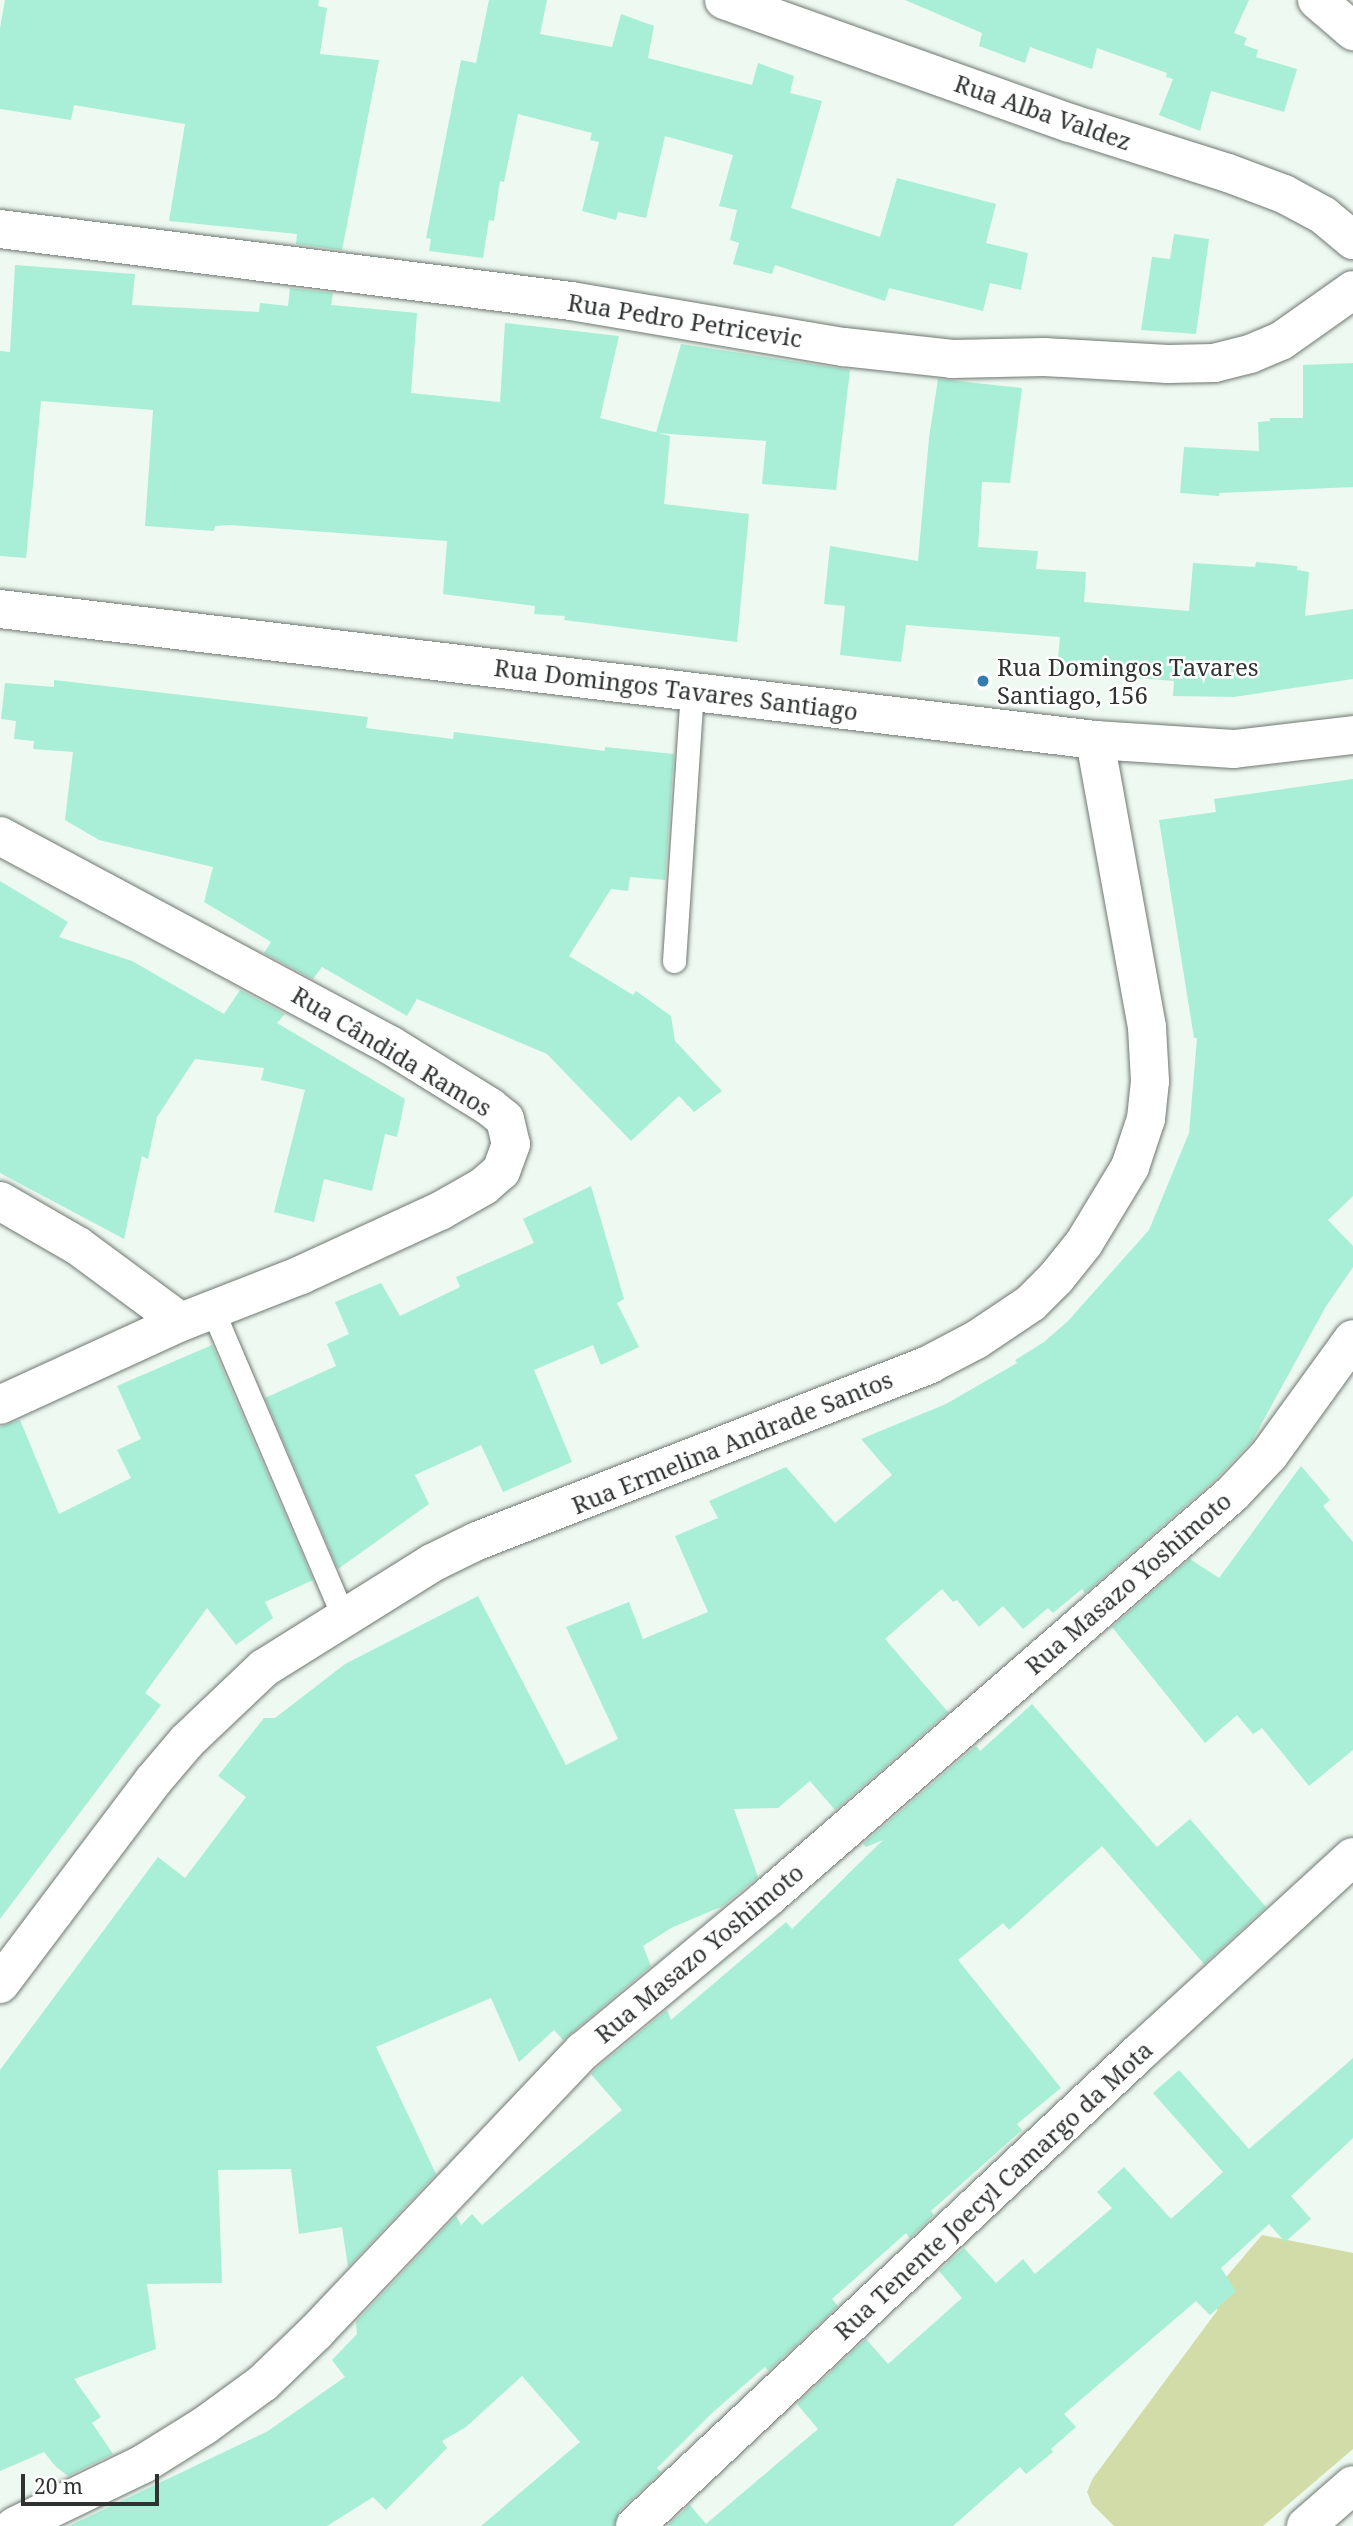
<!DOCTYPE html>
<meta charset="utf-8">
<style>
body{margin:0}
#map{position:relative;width:1353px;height:2526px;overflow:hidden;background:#eef9f1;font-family:"Noto Serif",serif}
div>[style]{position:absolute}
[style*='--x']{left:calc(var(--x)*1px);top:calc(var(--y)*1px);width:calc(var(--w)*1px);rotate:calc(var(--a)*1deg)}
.green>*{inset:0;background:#d2dca9}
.building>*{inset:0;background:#a9efd8}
.roads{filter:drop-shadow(0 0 2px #6e7871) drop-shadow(0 0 2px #6e7871)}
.service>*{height:23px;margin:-11.5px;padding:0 11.5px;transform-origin:11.5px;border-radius:11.5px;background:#fff}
.minor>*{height:38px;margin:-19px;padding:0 19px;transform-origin:19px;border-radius:19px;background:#fff}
.dots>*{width:19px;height:19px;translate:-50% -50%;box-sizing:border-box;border:4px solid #fff;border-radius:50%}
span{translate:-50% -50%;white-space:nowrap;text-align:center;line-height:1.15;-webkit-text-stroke:5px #fff;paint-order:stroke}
.street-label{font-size:24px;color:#2f3330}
.poi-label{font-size:24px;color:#2f3330}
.left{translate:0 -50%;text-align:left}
.scale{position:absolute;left:21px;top:2474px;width:138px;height:32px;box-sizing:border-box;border:4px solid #2f3330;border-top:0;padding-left:9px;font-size:21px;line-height:24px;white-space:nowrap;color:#2f3330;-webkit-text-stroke:5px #fff;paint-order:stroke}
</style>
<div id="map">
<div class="green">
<div style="clip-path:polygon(1262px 2235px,1353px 2253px,1353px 2449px,1263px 2526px,1114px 2526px,1092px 2504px,1087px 2492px,1093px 2478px,1217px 2311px,1217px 2296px,1222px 2282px)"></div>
</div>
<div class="building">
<div style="clip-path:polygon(5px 0,319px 0,318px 6px,327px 8px,320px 54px,379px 60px,342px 250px,296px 244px,297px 234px,169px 221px,185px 124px,74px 105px,71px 120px,0 109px,0 28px)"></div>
<div style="clip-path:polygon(489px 0,547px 0,540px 34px,612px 47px,621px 14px,654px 26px,648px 58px,752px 85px,758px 63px,794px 76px,790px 93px,822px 101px,791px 208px,880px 237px,897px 178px,996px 204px,986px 243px,1028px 253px,1021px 290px,990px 283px,983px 311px,889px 288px,885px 301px,775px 265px,772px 274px,733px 264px,739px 243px,730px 240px,737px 210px,719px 206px,733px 155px,665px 136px,646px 218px,618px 212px,616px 220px,582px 211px,599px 142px,590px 140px,592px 133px,518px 114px,504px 182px,500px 181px,494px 221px,489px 220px,483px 258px,429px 251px,431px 239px,426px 238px,461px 60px,476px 63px)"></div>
<div style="clip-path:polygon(905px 0,1249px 0,1234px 33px,1247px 38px,1244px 45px,1258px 50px,1256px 57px,1297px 69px,1284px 112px,1211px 91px,1200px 131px,1159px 115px,1173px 79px,1166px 77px,1167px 73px,1097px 48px,1092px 69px,1030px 47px,1025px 63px,979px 46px,982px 33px)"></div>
<div style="clip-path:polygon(1174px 234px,1209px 239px,1196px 334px,1141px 330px,1152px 257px,1170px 259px)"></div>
<div style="clip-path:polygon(15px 265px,135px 274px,132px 305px,259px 312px,260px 303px,288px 306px,290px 288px,333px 293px,331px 305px,417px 313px,411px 393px,500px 402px,505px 323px,619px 336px,600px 418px,670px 436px,664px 504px,749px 514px,737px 642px,564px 620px,565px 616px,534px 614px,535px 606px,443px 594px,447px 541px,230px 525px,215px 526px,214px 531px,145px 526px,153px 410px,41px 401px,26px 558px,0 556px,0 351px,10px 352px)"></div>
<div style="clip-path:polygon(681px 344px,850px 370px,836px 490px,762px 484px,766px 441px,656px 433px)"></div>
<div style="clip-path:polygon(1353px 363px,1353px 487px,1219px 493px,1219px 496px,1180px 493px,1184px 447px,1259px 451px,1258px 422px,1270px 421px,1270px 418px,1303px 418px,1303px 365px)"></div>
<div style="clip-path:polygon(938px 379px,1022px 388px,1010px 483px,982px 482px,978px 547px,1038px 551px,1036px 569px,1086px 572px,1084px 602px,1189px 611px,1193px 563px,1255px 567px,1256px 562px,1297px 566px,1297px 570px,1309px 572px,1305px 616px,1353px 609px,1353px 679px,1234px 697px,1173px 696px,1174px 681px,1057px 671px,1060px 637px,906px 625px,901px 662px,840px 655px,845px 606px,824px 604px,830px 546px,918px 561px,929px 438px)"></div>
<div style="clip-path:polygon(54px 680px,368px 717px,366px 728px,453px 739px,454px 732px,605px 751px,605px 747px,674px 754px,665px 880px,630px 877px,628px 891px,611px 889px,569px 956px,633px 995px,636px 991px,671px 1016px,675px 1041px,722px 1091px,694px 1112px,679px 1096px,631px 1141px,547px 1054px,417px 999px,407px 1016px,322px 967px,313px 979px,264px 953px,271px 942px,204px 902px,213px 867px,99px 840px,65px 820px,73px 752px,33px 749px,34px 741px,14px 739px,16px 721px,1px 719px,5px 683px,54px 687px)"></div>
<div style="clip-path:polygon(1353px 779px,1353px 1196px,1328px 1220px,1353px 1246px,1353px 1267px,1325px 1308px,1252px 1441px,1217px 1478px,1085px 1593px,1082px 1589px,1053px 1613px,1048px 1608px,1023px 1629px,1003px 1606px,979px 1627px,957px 1600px,953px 1602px,942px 1589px,885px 1639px,948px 1712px,835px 1810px,810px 1781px,778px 1808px,734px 1809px,758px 1877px,723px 1906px,671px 1928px,643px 1946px,651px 1966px,563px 2040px,554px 2030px,519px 2062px,491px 1998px,376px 2047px,436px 2174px,348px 2267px,342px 2227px,299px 2234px,291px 2169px,218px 2170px,222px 2283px,147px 2284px,156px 2349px,74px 2379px,101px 2417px,92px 2423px,113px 2454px,68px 2476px,56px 2467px,44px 2452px,0 2471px,0 2070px,158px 1857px,185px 1878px,246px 1797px,218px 1776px,264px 1718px,275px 1718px,345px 1664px,478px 1596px,566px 1765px,618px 1739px,566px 1627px,629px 1602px,643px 1639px,708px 1612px,675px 1536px,718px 1518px,709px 1501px,786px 1467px,835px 1523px,892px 1475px,861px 1439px,946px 1404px,1017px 1363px,1015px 1360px,1044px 1342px,1068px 1321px,1149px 1230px,1189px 1133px,1197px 1038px,1194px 1038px,1159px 820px,1216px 812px,1214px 799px)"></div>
<div style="clip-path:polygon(0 881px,68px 922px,59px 937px,132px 961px,224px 1014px,240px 990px,285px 1014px,277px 1023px,405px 1099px,397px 1137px,385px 1134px,372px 1191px,324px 1179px,314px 1222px,274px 1212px,305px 1090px,261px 1080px,264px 1068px,195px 1059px,157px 1117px,148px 1159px,142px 1156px,124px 1239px,0 1173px)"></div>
<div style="clip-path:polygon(591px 1186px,624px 1299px,617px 1303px,639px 1347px,601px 1365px,593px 1345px,534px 1370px,572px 1462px,503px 1492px,481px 1445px,415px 1475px,429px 1504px,338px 1569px,265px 1398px,336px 1366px,327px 1344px,349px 1334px,335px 1302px,381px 1283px,400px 1316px,460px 1287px,456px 1277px,534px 1243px,523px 1219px)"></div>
<div style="clip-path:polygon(212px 1345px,313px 1580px,265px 1602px,273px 1618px,236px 1645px,207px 1608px,145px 1693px,161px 1705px,0 1919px,0 1427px,20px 1420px,59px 1514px,131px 1478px,117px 1450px,141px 1439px,117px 1386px)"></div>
<div style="clip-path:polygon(1301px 1466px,1330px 1500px,1323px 1506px,1353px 1542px,1353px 1750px,1309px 1786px,1262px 1728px,1253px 1734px,1237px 1715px,1205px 1743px,1112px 1627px,1190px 1559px,1219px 1578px)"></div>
<div style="clip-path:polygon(1032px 1704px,1157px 1847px,1190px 1819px,1266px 1907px,1204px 1964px,1102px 1846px,1009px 1930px,1003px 1923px,958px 1960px,1061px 2088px,1017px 2124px,1022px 2130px,931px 2211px,934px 2215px,910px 2238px,906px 2233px,832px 2299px,838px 2306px,768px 2371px,765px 2367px,712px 2413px,657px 2468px,661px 2472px,620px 2510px,614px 2526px,481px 2526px,580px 2442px,522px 2376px,466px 2427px,442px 2441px,447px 2448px,386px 2510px,373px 2497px,327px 2526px,69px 2526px,268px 2431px,345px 2377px,332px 2360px,357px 2334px,356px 2322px,456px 2216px,461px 2225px,472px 2214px,482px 2225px,622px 2110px,591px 2074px,598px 2067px,667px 2010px,671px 2020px,786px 1922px,792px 1929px,883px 1840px,866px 1847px,863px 1844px,976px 1746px,980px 1751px)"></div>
<div style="clip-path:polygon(1353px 2058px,1353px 2138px,1291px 2196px,1311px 2219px,1285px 2242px,1269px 2224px,1221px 2268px,1236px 2291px,1210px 2315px,1196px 2301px,1064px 2414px,1076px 2427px,1051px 2449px,1053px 2452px,1026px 2474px,1020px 2467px,953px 2526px,667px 2526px,690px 2505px,706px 2524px,818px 2429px,797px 2404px,866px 2339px,888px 2364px,962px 2298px,939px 2271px,964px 2248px,996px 2283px,1023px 2259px,1035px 2274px,1112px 2208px,1097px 2192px,1124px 2167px,1171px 2219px,1223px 2172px,1153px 2093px,1179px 2070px,1249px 2149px)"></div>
</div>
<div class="roads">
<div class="service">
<div style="--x:674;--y:961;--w:269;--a:-86.2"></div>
<div style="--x:213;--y:1311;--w:332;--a:66.9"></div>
</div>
<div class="minor">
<div style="--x:724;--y:0;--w:367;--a:19.6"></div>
<div style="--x:1070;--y:123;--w:166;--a:17.6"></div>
<div style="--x:1228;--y:173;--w:60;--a:20.6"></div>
<div style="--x:1284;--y:194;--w:44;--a:28.3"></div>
<div style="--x:1323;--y:215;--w:39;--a:40"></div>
<div style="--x:1317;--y:0;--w:48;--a:40.7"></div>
<div style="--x:0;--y:229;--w:576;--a:7.19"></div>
<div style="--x:571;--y:301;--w:277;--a:9.6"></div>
<div style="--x:844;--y:347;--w:109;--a:6.3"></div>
<div style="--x:952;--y:359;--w:92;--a:-1.2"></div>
<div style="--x:1044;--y:357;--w:124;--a:3.2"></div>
<div style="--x:1168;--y:364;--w:46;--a:-1.2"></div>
<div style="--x:1214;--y:363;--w:37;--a:-14"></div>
<div style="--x:1250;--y:354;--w:34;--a:-23"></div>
<div style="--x:1281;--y:341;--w:88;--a:-35.3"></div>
<div style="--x:0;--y:609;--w:1103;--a:6.82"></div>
<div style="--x:1095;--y:740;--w:139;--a:3.7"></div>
<div style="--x:1234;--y:749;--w:120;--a:-6.7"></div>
<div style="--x:0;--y:836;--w:442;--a:28.2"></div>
<div style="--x:390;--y:1045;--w:118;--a:31.8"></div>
<div style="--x:490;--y:1107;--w:19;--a:39"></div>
<div style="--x:505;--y:1119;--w:26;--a:77"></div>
<div style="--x:511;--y:1144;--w:29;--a:110"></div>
<div style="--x:501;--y:1171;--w:23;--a:139"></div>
<div style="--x:484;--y:1186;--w:51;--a:150.4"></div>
<div style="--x:440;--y:1211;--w:153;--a:155.3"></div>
<div style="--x:301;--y:1275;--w:129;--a:158.6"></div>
<div style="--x:181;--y:1322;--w:199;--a:155.4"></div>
<div style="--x:0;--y:1201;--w:90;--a:30"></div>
<div style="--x:78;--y:1246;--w:128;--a:36.4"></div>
<div style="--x:0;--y:1984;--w:254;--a:-53"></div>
<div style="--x:153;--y:1781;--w:52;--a:-49.6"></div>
<div style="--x:187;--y:1741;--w:106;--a:-43.5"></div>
<div style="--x:264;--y:1668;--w:198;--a:-32"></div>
<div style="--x:432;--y:1563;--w:50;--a:-26.1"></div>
<div style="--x:477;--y:1541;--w:486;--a:-21.3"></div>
<div style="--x:930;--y:1364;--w:52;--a:-27.6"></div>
<div style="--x:976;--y:1340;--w:66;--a:-33.9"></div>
<div style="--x:1031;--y:1303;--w:35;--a:-45"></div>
<div style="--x:1056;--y:1278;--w:45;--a:-51.3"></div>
<div style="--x:1084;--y:1243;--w:89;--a:-58.8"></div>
<div style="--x:1130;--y:1167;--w:51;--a:-71.6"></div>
<div style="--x:1146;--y:1119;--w:38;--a:-84"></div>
<div style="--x:1150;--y:1081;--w:54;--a:-93.2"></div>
<div style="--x:1147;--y:1027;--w:292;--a:-100.3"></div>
<div style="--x:15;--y:2526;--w:142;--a:-25.8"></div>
<div style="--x:143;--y:2464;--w:72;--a:-31.9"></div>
<div style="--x:204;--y:2426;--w:73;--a:-36.1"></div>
<div style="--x:263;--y:2383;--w:74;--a:-43.9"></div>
<div style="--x:316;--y:2332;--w:388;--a:-46.5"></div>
<div style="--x:583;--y:2051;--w:238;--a:-39.7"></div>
<div style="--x:766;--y:1899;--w:617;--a:-40.99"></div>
<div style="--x:1232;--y:1494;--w:54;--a:-46.5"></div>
<div style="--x:1269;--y:1455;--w:143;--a:-54.1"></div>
<div style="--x:635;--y:2526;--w:694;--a:-43.19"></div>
<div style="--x:1141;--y:2051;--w:287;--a:-42.5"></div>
<div style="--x:1306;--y:2526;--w:62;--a:-41.1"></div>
</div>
</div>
<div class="dots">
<div style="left:983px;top:681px;background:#347bb0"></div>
</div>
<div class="street-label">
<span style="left:1043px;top:112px;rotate:19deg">Rua Alba Valdez</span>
<span style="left:685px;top:320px;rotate:9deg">Rua Pedro Petricevic</span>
<span style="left:676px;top:689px;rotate:7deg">Rua Domingos Tavares Santiago</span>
<span style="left:392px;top:1051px;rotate:31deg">Rua Cândida Ramos</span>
<span style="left:732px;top:1442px;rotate:-22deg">Rua Ermelina Andrade Santos</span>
<span style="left:1128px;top:1583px;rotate:-41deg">Rua Masazo Yoshimoto</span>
<span style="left:699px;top:1953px;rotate:-40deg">Rua Masazo Yoshimoto</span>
<span style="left:993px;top:2190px;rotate:-43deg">Rua Tenente Joecyl Camargo da Mota</span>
</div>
<div class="poi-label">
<span class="left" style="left:997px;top:681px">Rua Domingos Tavares<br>Santiago, 156</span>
</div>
<div class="scale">20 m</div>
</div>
